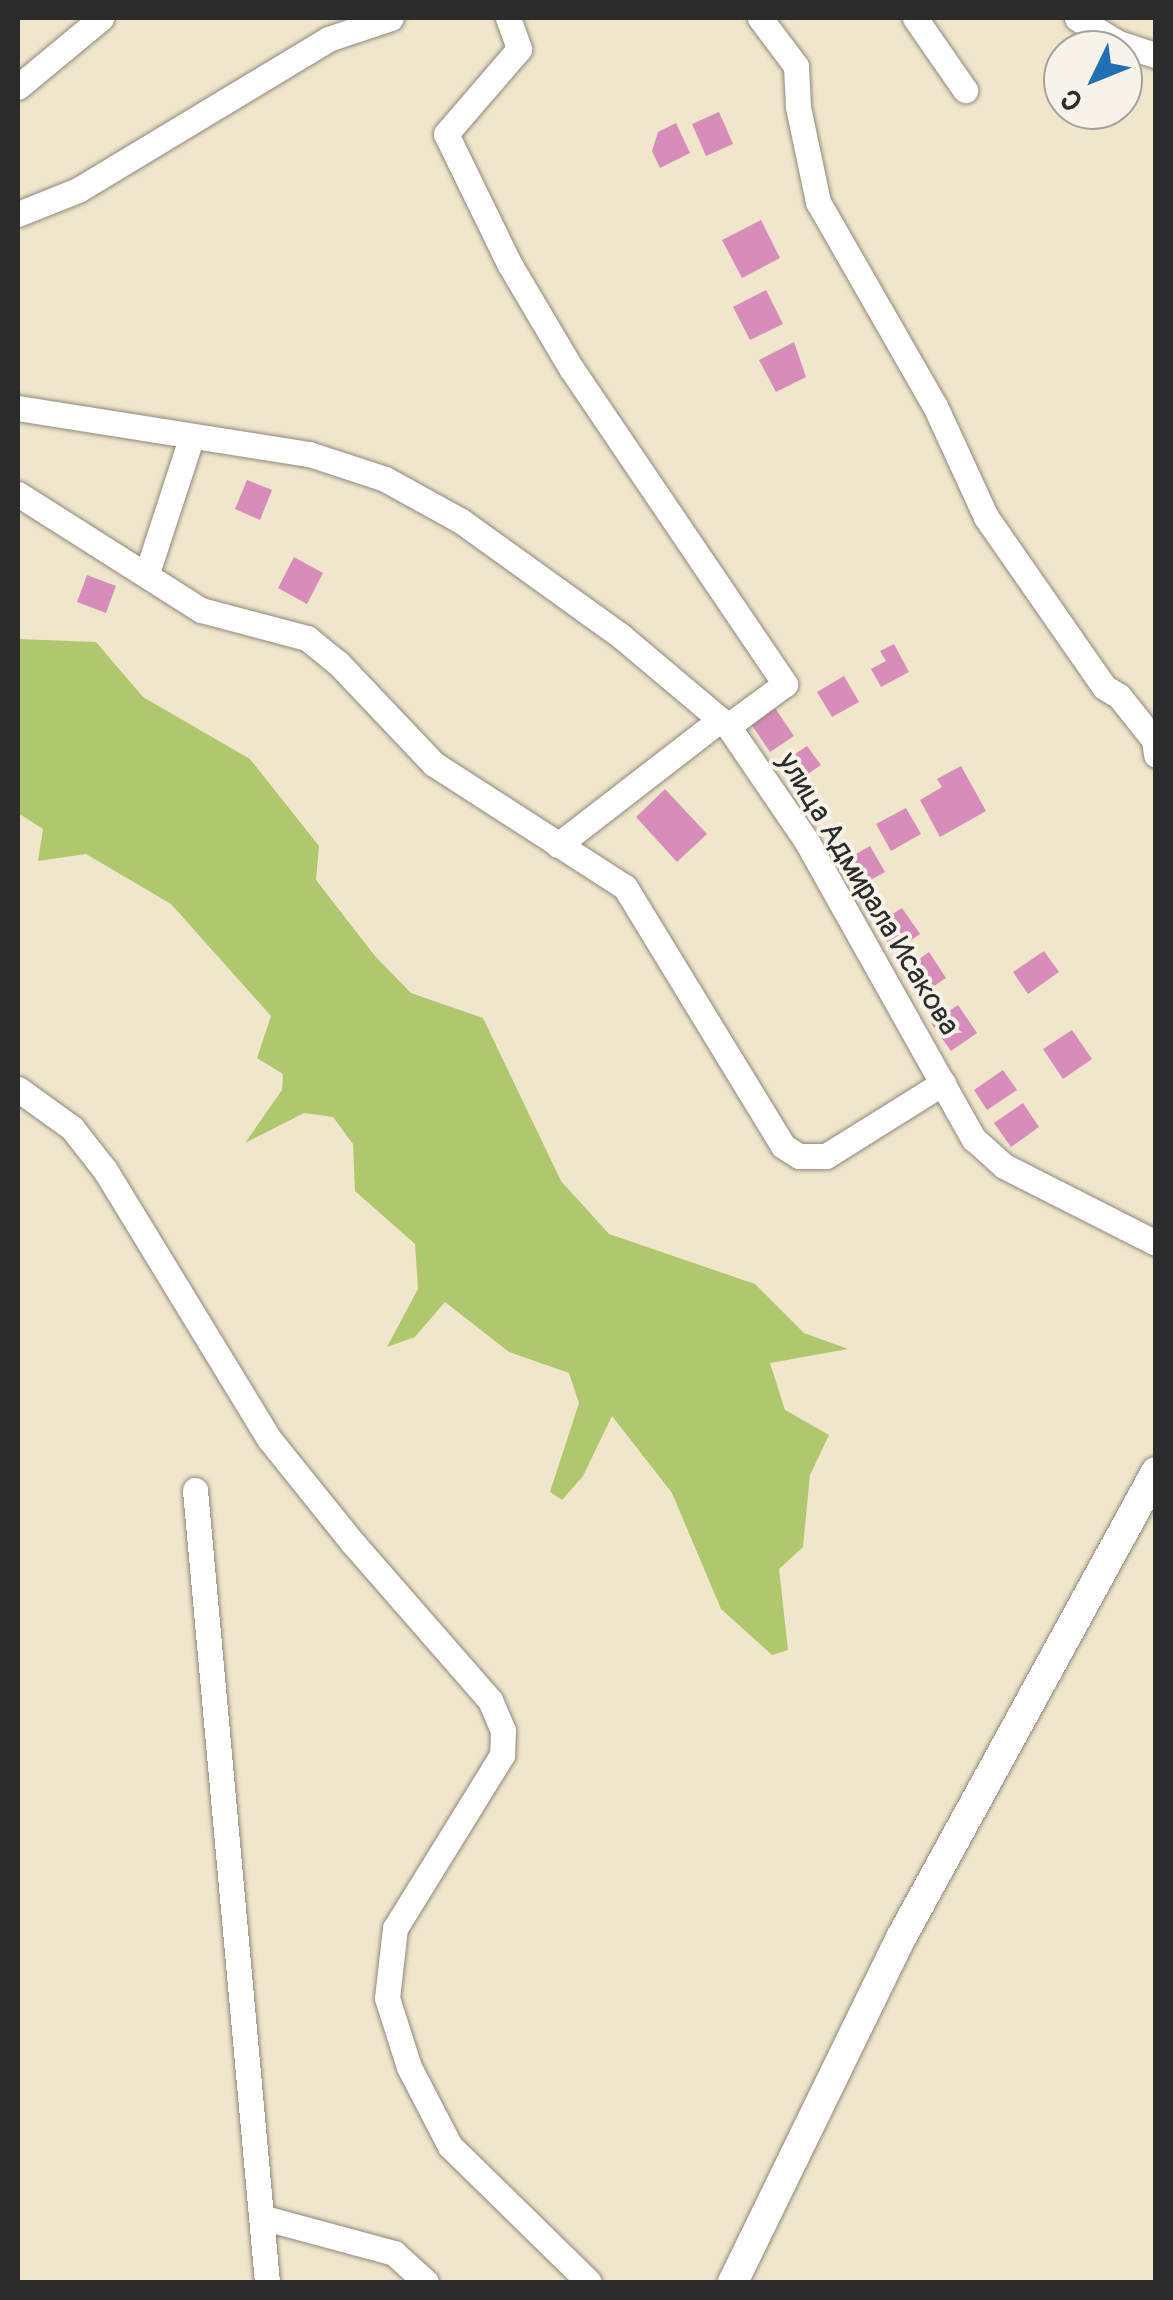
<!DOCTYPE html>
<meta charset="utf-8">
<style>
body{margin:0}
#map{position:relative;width:1173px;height:2300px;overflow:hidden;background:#f0e6cc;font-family:Pangolin,sans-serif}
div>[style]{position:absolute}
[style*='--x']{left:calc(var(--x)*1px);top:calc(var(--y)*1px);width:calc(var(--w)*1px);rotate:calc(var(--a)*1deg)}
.green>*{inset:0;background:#afc86d}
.building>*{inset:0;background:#d88cb9}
.roads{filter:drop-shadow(0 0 2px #8e887c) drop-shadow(0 0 2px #8e887c)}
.minor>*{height:25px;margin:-12.5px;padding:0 12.5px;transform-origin:12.5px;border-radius:12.5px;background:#fff}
.major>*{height:30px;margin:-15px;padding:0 15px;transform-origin:15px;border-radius:15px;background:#fff}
span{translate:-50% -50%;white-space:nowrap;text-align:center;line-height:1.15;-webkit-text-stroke:8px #f7f3e8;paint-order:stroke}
.street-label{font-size:30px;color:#2b2b2b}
.frame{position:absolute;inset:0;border:20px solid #2b2b2b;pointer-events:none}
.north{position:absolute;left:1043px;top:30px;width:100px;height:100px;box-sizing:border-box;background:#f7f3e8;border:2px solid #a5a39c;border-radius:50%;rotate:227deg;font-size:28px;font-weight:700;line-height:40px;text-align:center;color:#2b2b2b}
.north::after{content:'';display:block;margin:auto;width:35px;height:45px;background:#1f6fb2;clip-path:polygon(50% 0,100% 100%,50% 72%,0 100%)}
</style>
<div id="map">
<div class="green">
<div style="clip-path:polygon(18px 639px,96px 642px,143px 697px,250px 759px,319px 846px,316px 880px,375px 956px,411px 993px,483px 1018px,561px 1181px,609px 1234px,755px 1284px,804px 1333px,848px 1349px,770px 1363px,785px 1410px,829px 1435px,810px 1475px,803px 1547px,779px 1569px,788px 1650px,772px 1655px,721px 1609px,672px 1493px,612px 1416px,583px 1476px,562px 1500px,550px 1492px,579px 1403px,569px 1373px,509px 1352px,445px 1302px,415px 1337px,387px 1347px,418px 1289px,415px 1244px,355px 1191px,353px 1144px,333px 1117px,304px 1113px,245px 1143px,282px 1090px,283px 1074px,257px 1058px,271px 1016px,171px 904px,86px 854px,38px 861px,43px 829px,18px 813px)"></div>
</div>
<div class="building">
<div style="clip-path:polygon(719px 112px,733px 144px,706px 156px,692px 124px)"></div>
<div style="clip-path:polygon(676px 123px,690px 153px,660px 168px,652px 151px,658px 132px)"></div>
<div style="clip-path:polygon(761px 220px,780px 258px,742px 278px,722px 240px)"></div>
<div style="clip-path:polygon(766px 290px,783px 324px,750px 340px,733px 307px)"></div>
<div style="clip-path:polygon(794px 342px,806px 377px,776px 392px,759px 360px)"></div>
<div style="clip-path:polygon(247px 480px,272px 490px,260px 520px,235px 509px)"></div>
<div style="clip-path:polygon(294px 557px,323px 573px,307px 604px,278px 588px)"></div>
<div style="clip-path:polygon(87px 575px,116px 586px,106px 613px,77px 602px)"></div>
<div style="clip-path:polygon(894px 644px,909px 672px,881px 687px,871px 669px,886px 661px,880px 651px)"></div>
<div style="clip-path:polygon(844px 676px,859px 702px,832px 717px,817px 692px)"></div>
<div style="clip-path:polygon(775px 708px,794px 736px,770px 752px,751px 724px)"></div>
<div style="clip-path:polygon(807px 746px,821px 765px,799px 780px,786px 760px)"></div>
<div style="clip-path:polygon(961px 766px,986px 811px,940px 837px,920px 800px,942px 787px,937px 779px)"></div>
<div style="clip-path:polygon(665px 789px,707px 834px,677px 862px,636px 817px)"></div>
<div style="clip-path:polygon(906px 808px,921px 834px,891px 851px,876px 824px)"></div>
<div style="clip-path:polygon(870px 846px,885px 872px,856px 888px,842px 862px)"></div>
<div style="clip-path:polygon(902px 908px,920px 934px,894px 952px,876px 925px)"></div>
<div style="clip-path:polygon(1044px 951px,1059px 972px,1028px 994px,1013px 972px)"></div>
<div style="clip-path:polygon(929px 952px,946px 978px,922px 994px,905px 969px)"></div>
<div style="clip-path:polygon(958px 1005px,977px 1033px,951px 1051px,931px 1023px)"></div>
<div style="clip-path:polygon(1072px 1030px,1092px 1059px,1063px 1079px,1043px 1049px)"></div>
<div style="clip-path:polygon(1003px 1070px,1017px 1090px,987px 1110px,974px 1090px)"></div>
<div style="clip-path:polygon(1023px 1103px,1039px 1127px,1011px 1147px,994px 1123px)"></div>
</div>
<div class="roads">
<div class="minor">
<div style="--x:508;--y:18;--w:33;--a:70"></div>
<div style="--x:519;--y:49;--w:112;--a:130.7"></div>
<div style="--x:446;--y:134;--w:146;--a:64"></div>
<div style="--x:510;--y:265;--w:120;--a:59.4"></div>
<div style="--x:571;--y:368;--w:382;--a:55.9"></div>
<div style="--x:785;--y:684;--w:71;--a:143.6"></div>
<div style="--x:760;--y:18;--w:60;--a:53.1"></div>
<div style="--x:796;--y:66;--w:41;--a:87.2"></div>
<div style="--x:798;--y:107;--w:97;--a:78.1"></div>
<div style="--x:818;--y:202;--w:235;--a:60.2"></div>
<div style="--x:935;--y:406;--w:122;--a:65.3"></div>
<div style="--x:986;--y:517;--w:207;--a:55.2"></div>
<div style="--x:1104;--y:687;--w:17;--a:31"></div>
<div style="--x:1119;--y:696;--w:56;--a:51.5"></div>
<div style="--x:1154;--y:740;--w:15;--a:82"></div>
<div style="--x:915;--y:18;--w:88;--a:55.2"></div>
<div style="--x:1077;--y:18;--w:48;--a:31.4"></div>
<div style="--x:1118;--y:43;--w:40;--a:18"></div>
<div style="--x:18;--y:87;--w:108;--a:-39.7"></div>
<div style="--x:18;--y:214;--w:65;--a:-21.8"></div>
<div style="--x:78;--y:190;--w:292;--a:-31.1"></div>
<div style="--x:328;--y:39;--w:66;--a:-18.4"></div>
<div style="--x:18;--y:408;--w:295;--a:9"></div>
<div style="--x:309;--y:454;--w:80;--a:18.2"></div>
<div style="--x:385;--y:479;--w:87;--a:28.9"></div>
<div style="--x:461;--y:521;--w:197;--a:35.7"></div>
<div style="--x:621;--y:636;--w:140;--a:40.1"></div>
<div style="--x:728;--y:726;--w:140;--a:55.7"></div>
<div style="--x:807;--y:842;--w:341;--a:60.7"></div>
<div style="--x:974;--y:1139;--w:40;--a:42"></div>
<div style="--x:1004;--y:1166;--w:170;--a:26.9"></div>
<div style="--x:18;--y:494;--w:217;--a:32.4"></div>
<div style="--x:201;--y:610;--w:110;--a:14.8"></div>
<div style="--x:307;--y:638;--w:40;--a:39"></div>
<div style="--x:338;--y:663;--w:139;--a:46.5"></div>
<div style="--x:434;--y:764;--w:227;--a:32.8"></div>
<div style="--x:625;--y:887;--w:303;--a:58.6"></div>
<div style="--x:783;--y:1146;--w:19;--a:32"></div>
<div style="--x:799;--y:1156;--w:27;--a:0"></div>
<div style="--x:826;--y:1156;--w:138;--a:-32"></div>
<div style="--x:147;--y:573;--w:142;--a:-71.9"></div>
<div style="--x:558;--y:845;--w:205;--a:-37.7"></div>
<div style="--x:18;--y:1089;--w:67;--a:35.8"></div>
<div style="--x:72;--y:1128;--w:53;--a:51.8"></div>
<div style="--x:105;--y:1170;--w:316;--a:58.6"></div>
<div style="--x:270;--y:1440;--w:131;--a:51.2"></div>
<div style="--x:352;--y:1542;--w:210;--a:48.9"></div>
<div style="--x:490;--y:1700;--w:33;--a:67"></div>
<div style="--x:503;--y:1730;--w:25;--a:92"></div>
<div style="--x:502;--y:1755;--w:203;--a:121.7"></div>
<div style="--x:395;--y:1928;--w:70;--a:96.5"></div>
<div style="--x:387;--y:1998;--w:72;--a:72.3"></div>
<div style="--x:409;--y:2067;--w:89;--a:62.6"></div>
<div style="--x:450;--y:2146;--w:194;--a:44.4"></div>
<div style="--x:195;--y:1490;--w:795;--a:84.81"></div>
<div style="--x:261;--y:2217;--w:138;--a:15.1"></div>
<div style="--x:394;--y:2253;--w:43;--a:42.2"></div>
</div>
<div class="major">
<div style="--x:733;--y:2282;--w:385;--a:-64"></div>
<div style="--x:902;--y:1936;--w:529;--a:-61.3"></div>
</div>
</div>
<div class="street-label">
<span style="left:868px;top:894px;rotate:59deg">улица Адмирала Исакова</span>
</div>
<div class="frame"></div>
<div class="north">С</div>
</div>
